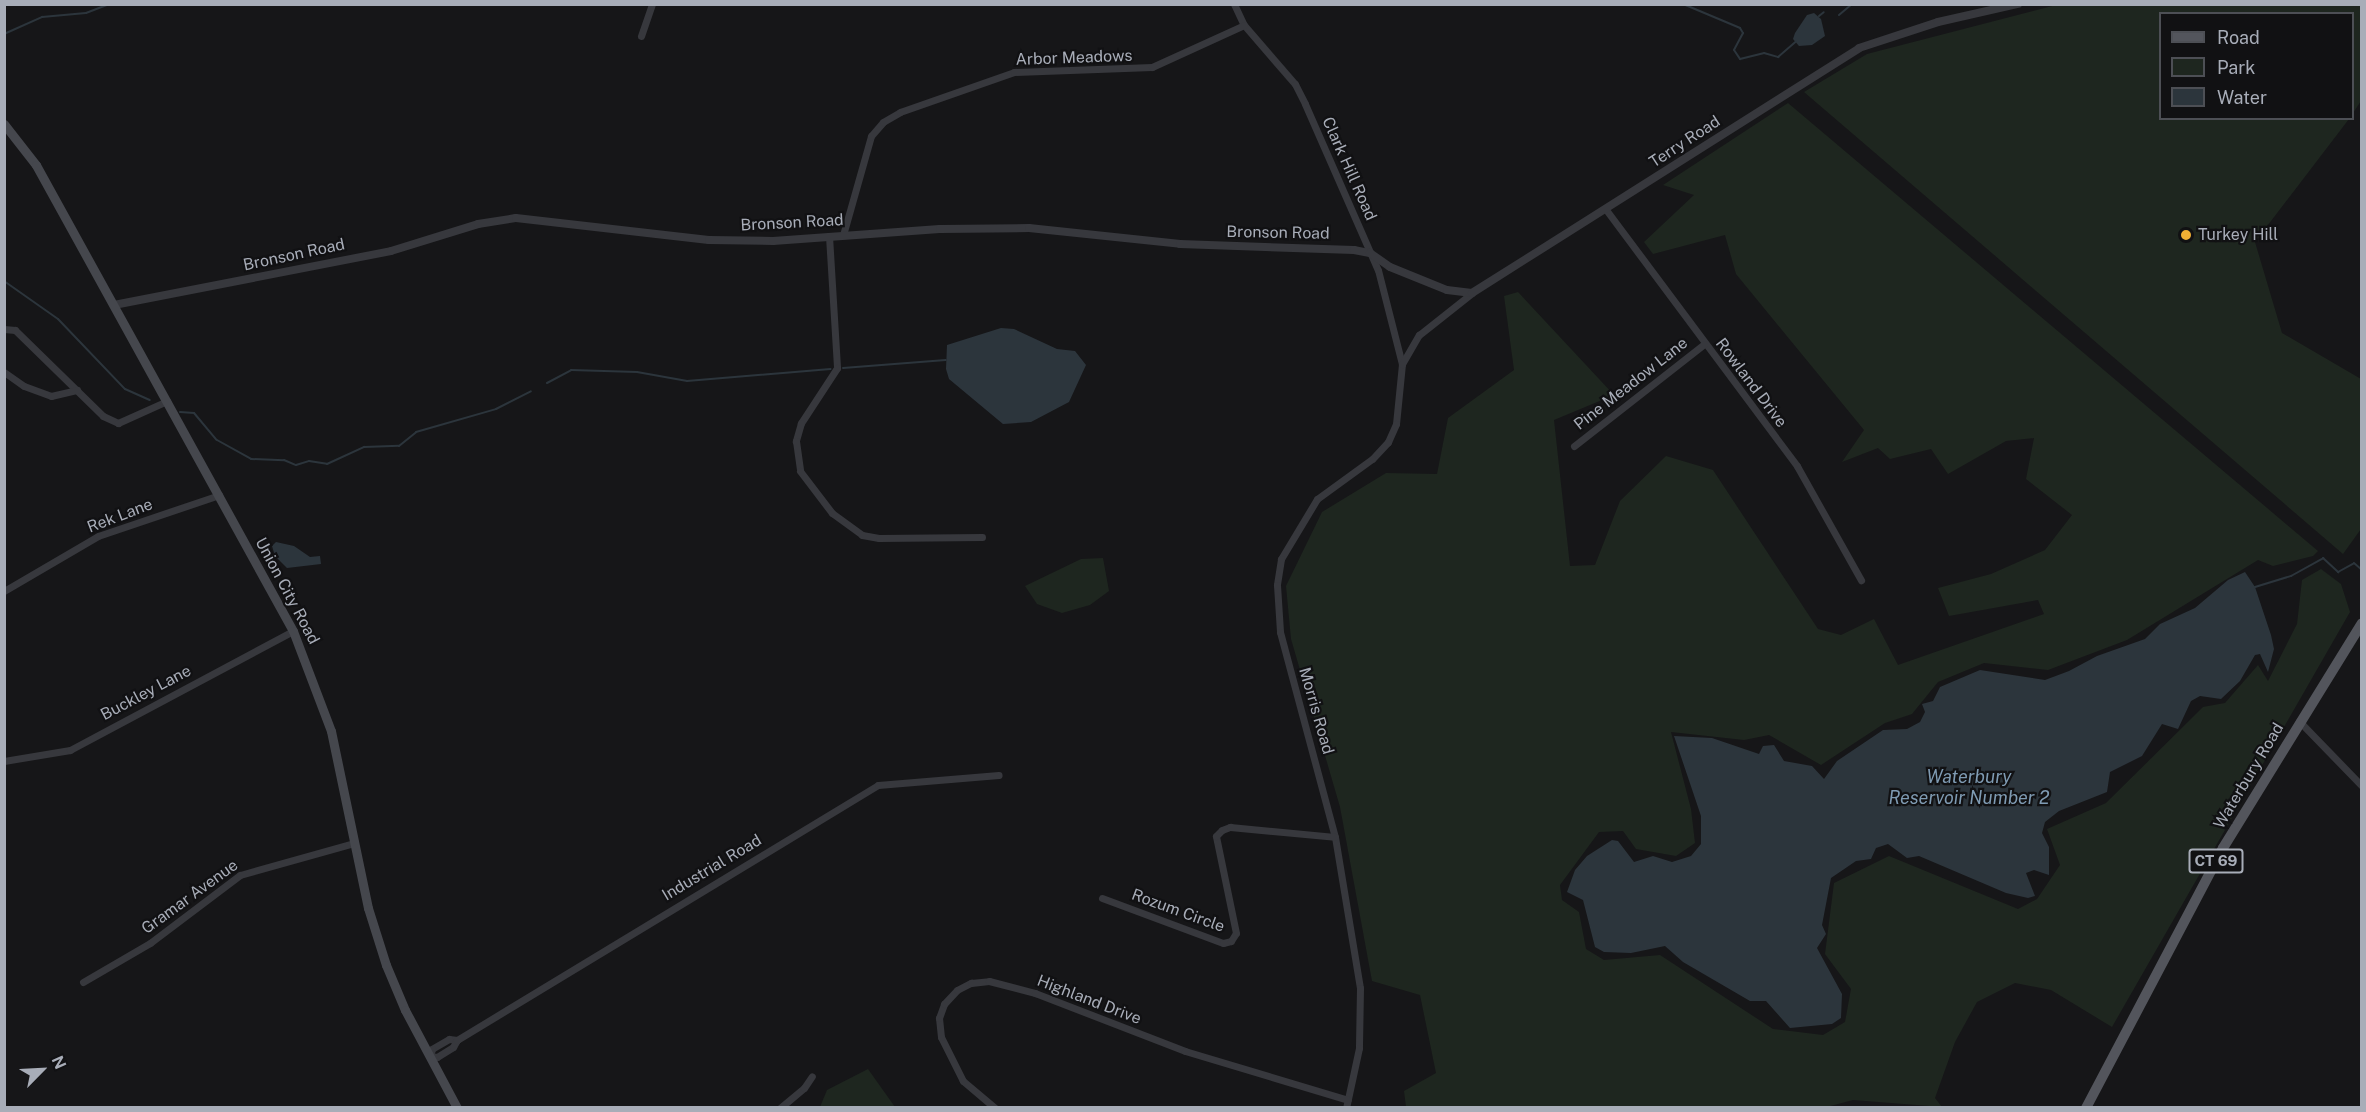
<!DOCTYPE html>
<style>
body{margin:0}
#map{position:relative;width:2366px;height:1112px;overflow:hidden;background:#161618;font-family:"Public Sans",sans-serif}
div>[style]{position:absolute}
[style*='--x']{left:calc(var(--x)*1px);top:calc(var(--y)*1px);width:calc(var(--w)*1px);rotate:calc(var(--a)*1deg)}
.green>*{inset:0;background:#1e261f}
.water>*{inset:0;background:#2c353c}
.stream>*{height:2px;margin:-1px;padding:0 1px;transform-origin:1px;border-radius:1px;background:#2c353c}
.minor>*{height:7px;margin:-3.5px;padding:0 3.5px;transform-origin:3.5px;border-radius:3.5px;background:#37383d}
.tertiary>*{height:8px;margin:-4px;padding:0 4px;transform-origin:4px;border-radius:4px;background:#37383d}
.secondary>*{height:9px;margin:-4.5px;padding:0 4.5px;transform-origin:4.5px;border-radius:4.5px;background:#45474d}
.primary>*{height:10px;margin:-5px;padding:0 5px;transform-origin:5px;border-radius:5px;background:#53555c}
.dots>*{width:16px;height:16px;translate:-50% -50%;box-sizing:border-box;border:3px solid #111113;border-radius:50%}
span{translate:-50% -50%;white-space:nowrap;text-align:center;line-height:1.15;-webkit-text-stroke:4.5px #111113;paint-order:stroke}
.shield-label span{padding:2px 4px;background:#111113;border:2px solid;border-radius:4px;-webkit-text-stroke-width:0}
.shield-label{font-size:15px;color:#a8adb8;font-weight:700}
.street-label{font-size:16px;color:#a8adb8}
.poi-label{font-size:16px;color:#a8adb8}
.left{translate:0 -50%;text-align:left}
.water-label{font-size:18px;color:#7f9bb3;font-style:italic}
.frame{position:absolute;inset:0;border:6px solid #a8adb8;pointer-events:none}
.legend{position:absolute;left:2159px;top:12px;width:195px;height:108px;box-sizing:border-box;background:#111113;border:2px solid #4d4f55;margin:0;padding:8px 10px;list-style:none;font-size:18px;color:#a8adb8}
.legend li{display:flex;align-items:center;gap:12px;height:30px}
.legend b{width:30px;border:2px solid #4d4f55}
.north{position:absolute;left:12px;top:1040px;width:60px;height:60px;-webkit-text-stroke:4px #111113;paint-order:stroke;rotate:66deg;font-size:16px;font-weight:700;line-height:24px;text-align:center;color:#a8adb8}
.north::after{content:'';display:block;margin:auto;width:21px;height:27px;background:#a8adb8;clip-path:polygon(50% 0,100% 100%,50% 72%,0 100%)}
</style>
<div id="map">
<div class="green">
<div style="clip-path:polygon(2060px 4px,2361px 5px,2361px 101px,2353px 113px,2352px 14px,2160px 14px,2160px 118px,2349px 119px,2255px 242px,2282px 333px,2361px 379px,2361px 529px,2343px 554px,1804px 92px,1867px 54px)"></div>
<div style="clip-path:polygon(1788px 103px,2318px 551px,2313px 556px,2273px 566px,2258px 560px,2127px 640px,2048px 670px,1984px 663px,1938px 682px,1912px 714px,1885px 723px,1821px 765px,1769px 735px,1744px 740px,1671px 732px,1691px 809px,1695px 843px,1676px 856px,1636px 849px,1623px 831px,1599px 832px,1560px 885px,1562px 900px,1579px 912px,1586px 949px,1604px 960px,1660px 955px,1773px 1029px,1823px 1035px,1845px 1022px,1851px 989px,1825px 954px,1834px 883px,1889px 856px,2018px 909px,2037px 899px,2060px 865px,2047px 829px,2106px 803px,2203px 707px,2225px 703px,2258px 665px,2268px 681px,2297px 624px,2302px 580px,2321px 569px,2341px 584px,2350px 612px,2112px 1027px,2051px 990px,2015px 983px,1977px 1002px,1955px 1042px,1935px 1098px,1942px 1107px,1853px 1100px,1823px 1108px,1406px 1107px,1404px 1091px,1436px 1073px,1420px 995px,1372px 981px,1340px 807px,1291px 639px,1286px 586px,1322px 512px,1386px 473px,1437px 474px,1448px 418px,1514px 370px,1504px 296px,1518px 292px,1614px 395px,1554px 420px,1570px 566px,1595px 565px,1620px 501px,1666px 456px,1713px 470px,1818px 629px,1841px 635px,1874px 619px,1898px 665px,2044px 614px,2038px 600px,1949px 616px,1938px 588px,1991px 574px,2045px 550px,2072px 515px,2026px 479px,2034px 438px,2006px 441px,1948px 474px,1931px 449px,1890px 459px,1878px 448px,1842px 462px,1864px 430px,1736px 274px,1725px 235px,1653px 254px,1644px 242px,1694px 195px,1663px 185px)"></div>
<div style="clip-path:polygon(1103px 558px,1109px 591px,1090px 605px,1062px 613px,1037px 604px,1025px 586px,1081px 559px)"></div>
<div style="clip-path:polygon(868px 1069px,895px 1107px,820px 1107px,827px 1090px)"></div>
</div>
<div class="water">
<div style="clip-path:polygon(1814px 13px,1821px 19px,1825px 36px,1812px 45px,1799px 46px,1793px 39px,1795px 33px,1807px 15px)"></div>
<div style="clip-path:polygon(1001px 328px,1014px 329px,1057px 349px,1075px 351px,1086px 365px,1069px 402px,1031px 422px,1003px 424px,949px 379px,946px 369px,947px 345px)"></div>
<div style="clip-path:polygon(276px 542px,294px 546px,310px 557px,320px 556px,321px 564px,287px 568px,275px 556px,272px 546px)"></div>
<div style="clip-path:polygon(2245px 572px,2255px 587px,2271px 635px,2274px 649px,2268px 672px,2260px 654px,2255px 655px,2240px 681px,2221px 699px,2200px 696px,2191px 701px,2178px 729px,2162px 724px,2142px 756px,2110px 772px,2107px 792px,2059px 811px,2045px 822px,2042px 833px,2049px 847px,2049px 875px,2034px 870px,2026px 873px,2035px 896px,2028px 898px,2006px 893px,1919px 856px,1907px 858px,1888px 844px,1876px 848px,1871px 859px,1856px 861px,1831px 878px,1822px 925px,1826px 934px,1817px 948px,1842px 994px,1841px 1018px,1832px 1024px,1790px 1028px,1766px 1001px,1750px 1001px,1683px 962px,1665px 946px,1631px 953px,1604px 952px,1595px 947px,1583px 900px,1567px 892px,1575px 870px,1587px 856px,1612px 840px,1618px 841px,1634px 862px,1653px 856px,1672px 862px,1691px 856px,1701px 844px,1701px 816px,1674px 736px,1712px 738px,1759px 754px,1763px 746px,1774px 745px,1784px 761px,1812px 766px,1824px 779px,1837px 761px,1883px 730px,1907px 729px,1920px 722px,1925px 712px,1922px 704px,1933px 701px,1940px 687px,1980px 670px,2045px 680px,2069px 671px,2097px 656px,2145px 639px,2160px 624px,2195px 608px,2228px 580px)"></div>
</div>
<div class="stream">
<div style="--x:1683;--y:4;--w:62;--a:22.8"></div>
<div style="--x:1740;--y:28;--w:6;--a:59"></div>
<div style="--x:1743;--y:33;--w:19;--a:118"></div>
<div style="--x:1734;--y:50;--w:11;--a:56"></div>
<div style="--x:1740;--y:59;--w:25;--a:-14"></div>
<div style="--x:1764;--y:53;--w:15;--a:16"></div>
<div style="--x:1778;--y:57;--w:23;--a:-41"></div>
<div style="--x:1839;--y:15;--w:17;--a:-40"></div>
<div style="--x:1819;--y:16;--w:6;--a:-39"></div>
<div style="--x:4;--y:34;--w:42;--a:-24.1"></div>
<div style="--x:42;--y:17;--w:44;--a:-5.2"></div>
<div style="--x:86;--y:13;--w:25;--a:-21"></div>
<div style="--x:4;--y:281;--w:66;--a:35.1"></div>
<div style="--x:58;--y:319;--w:97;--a:46.3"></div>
<div style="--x:125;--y:389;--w:27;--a:24"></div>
<div style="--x:843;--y:368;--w:103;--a:-4.4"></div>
<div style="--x:547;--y:383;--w:27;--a:-28"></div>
<div style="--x:571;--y:370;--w:66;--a:1.7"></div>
<div style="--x:637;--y:372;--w:51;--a:10.2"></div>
<div style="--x:687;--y:381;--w:144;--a:-4.8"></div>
<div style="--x:180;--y:412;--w:14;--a:4"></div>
<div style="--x:194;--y:413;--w:35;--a:50"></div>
<div style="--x:217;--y:440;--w:39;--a:29"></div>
<div style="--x:251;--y:459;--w:33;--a:2"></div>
<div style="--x:284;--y:460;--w:13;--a:23"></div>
<div style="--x:296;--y:465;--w:14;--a:-17"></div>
<div style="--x:309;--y:461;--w:18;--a:9"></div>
<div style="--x:327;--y:464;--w:41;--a:-24.7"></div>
<div style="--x:364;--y:447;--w:35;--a:-2"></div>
<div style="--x:399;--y:446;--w:22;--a:-39"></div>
<div style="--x:416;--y:432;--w:83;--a:-16"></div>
<div style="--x:496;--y:409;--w:39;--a:-27"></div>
<div style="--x:2255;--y:587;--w:38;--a:-17"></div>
<div style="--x:2291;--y:576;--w:37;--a:-29"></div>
<div style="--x:2323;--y:558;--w:21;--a:43"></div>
<div style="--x:2338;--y:572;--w:18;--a:-29"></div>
<div style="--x:2354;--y:563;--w:11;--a:41"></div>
</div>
<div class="minor">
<div style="--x:1234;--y:4;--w:23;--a:65"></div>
<div style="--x:1244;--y:25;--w:78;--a:49.2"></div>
<div style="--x:1295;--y:84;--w:22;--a:63"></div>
<div style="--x:1305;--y:104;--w:181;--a:66.3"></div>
<div style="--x:1378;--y:270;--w:97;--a:75.7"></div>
<div style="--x:1402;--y:364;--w:60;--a:95.7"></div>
<div style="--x:1396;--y:424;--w:20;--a:114"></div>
<div style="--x:1388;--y:442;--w:23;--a:133"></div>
<div style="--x:1372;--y:459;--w:68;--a:144"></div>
<div style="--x:1317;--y:499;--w:70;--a:121"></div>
<div style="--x:1281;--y:559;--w:26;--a:99"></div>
<div style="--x:1277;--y:585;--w:47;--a:86.3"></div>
<div style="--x:1280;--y:632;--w:212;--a:75"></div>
<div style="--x:1335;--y:837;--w:153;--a:80.6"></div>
<div style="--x:1360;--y:988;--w:60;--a:91"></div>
<div style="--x:1359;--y:1048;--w:61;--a:102.2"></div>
<div style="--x:641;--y:36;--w:34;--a:-71"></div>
<div style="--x:1607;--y:211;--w:318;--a:53.3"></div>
<div style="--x:1797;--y:466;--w:131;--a:60.7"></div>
<div style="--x:843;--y:235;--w:103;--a:-74.2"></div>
<div style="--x:871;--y:136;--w:18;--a:-49"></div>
<div style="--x:883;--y:122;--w:20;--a:-30"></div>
<div style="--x:900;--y:112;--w:121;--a:-19.3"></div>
<div style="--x:1014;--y:72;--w:138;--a:-2.1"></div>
<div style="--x:1152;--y:67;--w:101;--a:-24.5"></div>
<div style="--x:829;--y:236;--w:132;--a:86.5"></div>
<div style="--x:837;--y:368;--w:66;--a:123.2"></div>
<div style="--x:801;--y:423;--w:19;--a:106"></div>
<div style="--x:796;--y:441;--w:30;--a:82"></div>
<div style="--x:800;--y:471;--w:53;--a:52.7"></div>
<div style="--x:832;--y:513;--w:37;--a:36"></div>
<div style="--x:862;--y:535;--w:17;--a:10"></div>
<div style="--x:879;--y:538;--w:103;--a:-0.6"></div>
<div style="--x:4;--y:329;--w:11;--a:5"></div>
<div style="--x:15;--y:330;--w:123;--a:44.3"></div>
<div style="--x:103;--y:416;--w:17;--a:25"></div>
<div style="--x:118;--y:423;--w:54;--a:-24.2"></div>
<div style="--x:1402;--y:364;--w:34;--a:-60"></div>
<div style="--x:1419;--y:335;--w:68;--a:-38.4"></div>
<div style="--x:4;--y:372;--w:24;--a:35"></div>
<div style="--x:24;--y:386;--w:29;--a:20"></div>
<div style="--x:51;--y:396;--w:27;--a:-13"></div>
<div style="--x:1574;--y:446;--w:165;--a:-38.1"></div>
<div style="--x:4;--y:591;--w:109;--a:-30.3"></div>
<div style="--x:98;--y:536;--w:128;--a:-18.7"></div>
<div style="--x:2299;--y:721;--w:91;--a:45.9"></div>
<div style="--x:4;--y:761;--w:67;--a:-9.5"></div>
<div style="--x:70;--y:750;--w:253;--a:-28.1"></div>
<div style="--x:1102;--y:898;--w:129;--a:20.4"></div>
<div style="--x:1223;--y:943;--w:8;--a:-14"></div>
<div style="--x:1231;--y:941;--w:9;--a:-58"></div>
<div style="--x:1236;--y:933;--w:99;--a:-101.7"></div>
<div style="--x:1216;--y:836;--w:8;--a:-45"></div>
<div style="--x:1222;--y:830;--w:9;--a:-21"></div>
<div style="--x:1230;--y:827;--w:105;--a:5.4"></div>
<div style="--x:83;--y:982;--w:78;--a:-30.2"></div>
<div style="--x:150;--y:943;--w:113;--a:-37.1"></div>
<div style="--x:240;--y:875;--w:118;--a:-15.7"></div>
<div style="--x:457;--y:1040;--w:8;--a:-173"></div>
<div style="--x:449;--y:1039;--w:20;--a:150"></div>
<div style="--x:432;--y:1049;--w:7;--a:106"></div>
<div style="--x:430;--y:1056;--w:7;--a:8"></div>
<div style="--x:437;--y:1057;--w:19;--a:-32"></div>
<div style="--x:453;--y:1047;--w:8;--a:-60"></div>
<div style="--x:457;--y:1040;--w:492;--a:-31.2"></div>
<div style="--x:878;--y:785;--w:121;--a:-4.7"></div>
<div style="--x:780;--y:1108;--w:31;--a:-40"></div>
<div style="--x:804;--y:1088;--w:14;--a:-56"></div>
<div style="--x:995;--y:1108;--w:42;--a:-139.8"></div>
<div style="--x:963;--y:1081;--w:49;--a:-116.6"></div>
<div style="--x:941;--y:1037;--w:19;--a:-96"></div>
<div style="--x:939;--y:1018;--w:15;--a:-70"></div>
<div style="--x:944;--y:1004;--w:19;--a:-47"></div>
<div style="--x:957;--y:990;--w:16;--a:-27"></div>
<div style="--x:971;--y:983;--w:18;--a:-6"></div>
<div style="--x:989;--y:981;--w:48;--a:14.6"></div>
<div style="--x:1035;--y:993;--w:161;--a:21.1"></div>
<div style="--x:1185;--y:1051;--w:170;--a:16.7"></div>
</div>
<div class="tertiary">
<div style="--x:114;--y:305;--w:282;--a:-11"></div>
<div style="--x:391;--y:251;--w:91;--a:-17.2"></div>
<div style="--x:478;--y:224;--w:38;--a:-9"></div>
<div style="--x:516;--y:218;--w:194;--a:6.5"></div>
<div style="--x:709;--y:240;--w:64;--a:0.9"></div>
<div style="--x:773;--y:241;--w:167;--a:-4.1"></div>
<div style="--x:940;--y:229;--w:89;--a:-0.6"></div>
<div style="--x:1029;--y:228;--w:152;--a:6"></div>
<div style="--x:1180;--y:244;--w:174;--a:2"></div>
<div style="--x:1354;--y:250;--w:16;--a:11"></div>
<div style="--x:1370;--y:253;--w:24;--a:35"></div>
<div style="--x:1390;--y:267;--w:61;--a:22"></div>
<div style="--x:1447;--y:290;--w:25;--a:7"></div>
<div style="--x:1472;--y:293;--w:458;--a:-32.3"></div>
<div style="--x:1859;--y:48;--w:83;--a:-18.2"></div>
<div style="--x:1938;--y:22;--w:82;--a:-12.7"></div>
</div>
<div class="secondary">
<div style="--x:4;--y:124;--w:52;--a:52"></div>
<div style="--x:36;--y:165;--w:532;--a:61.12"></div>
<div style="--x:293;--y:631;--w:107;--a:69.2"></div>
<div style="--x:331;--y:731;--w:181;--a:78.2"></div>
<div style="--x:368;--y:908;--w:60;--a:72.5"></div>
<div style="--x:386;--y:965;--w:49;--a:67.1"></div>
<div style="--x:405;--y:1010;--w:111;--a:62"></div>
</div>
<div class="primary">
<div style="--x:2086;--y:1108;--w:294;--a:-62.2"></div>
<div style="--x:2223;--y:848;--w:264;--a:-58.3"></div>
</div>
<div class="dots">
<div style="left:2186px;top:235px;background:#f2b134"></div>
</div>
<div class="shield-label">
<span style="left:2216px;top:861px">CT 69</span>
</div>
<div class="street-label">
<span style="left:1074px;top:58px;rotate:-2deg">Arbor Meadows</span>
<span style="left:1685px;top:142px;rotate:-33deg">Terry Road</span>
<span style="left:1349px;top:169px;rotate:66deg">Clark Hill Road</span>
<span style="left:792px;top:223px;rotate:-3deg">Bronson Road</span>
<span style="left:1278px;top:233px;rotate:1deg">Bronson Road</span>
<span style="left:294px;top:255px;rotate:-12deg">Bronson Road</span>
<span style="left:1751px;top:383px;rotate:53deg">Rowland Drive</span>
<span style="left:1631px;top:384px;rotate:-38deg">Pine Meadow Lane</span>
<span style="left:120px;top:516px;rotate:-21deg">Rek Lane</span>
<span style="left:287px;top:591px;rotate:62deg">Union City Road</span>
<span style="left:146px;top:693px;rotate:-28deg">Buckley Lane</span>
<span style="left:1316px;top:711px;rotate:74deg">Morris Road</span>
<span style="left:2249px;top:776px;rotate:-59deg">Waterbury Road</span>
<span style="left:712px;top:868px;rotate:-31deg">Industrial Road</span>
<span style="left:190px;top:897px;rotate:-36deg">Gramar Avenue</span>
<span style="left:1178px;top:911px;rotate:20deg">Rozum Circle</span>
<span style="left:1089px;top:1000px;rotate:21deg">Highland Drive</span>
</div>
<div class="poi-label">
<span class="left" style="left:2198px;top:235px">Turkey Hill</span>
</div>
<div class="water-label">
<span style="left:1969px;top:788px">Waterbury<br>Reservoir Number 2</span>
</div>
<div class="frame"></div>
<ul class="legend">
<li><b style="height:8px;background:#53555c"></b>Road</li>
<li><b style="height:16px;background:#1e261f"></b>Park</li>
<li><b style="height:16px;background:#2c353c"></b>Water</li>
</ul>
<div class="north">N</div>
</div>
